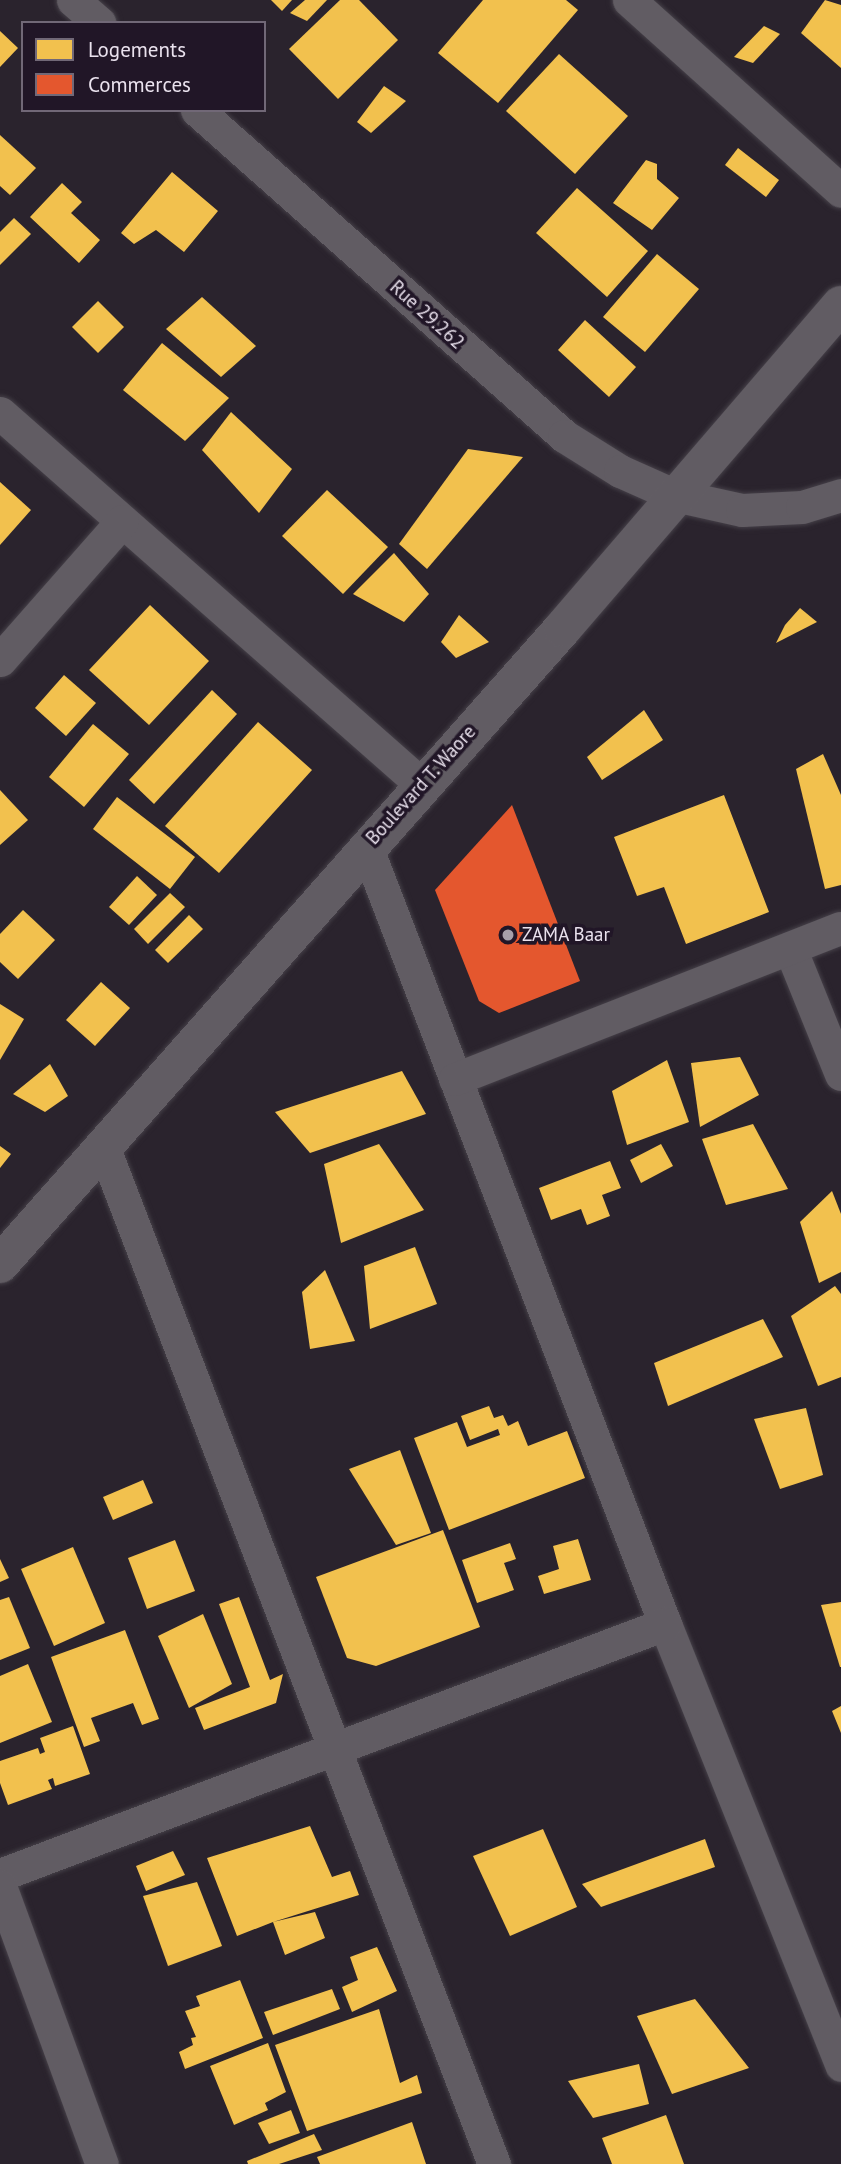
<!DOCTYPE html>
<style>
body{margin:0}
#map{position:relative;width:841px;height:2164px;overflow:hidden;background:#2a232d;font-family:"PT Sans",sans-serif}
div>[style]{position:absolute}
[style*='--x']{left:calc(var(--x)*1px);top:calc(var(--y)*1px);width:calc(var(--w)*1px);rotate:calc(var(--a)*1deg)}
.homes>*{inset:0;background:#f2c14e}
.shops>*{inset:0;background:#e4572e}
.roads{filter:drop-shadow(0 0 2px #454048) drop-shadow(0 0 2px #454048)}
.minor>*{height:33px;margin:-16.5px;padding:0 16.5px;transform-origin:16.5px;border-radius:16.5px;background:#615c63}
.tertiary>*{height:38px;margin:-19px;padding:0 19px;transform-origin:19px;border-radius:19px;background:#615c63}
.dots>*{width:19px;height:19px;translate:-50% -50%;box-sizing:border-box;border:4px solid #211627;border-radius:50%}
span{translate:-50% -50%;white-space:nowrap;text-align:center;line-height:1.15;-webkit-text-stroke:7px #211627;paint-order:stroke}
.street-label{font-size:19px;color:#eae2ee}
.poi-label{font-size:19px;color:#eae2ee}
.left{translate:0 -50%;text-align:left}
.legend{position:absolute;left:21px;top:21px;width:245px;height:91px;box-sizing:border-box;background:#211627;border:2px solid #716877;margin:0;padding:9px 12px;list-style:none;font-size:21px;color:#eae2ee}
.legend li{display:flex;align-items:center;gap:14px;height:35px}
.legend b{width:35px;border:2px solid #716877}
</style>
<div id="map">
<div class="homes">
<div style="clip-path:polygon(271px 0,292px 0,282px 11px)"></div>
<div style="clip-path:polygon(305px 0,327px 0,307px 21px,290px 13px)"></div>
<div style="clip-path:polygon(340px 0,359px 0,398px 40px,338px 99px,289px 49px)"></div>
<div style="clip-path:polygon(483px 0,566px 0,578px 10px,498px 103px,438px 53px)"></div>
<div style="clip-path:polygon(825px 0,841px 5px,841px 68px,801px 33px)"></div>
<div style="clip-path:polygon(764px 26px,780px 34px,753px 63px,734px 57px)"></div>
<div style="clip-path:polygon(0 31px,18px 48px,0 67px)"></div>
<div style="clip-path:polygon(559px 54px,628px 116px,575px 174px,506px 111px)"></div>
<div style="clip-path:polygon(384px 86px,406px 101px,371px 133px,357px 122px)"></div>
<div style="clip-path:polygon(0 135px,36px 168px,10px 195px,0 186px)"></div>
<div style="clip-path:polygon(738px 148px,779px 180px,766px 197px,725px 165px)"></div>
<div style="clip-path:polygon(646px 160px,657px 164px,657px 179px,679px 198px,652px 230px,613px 203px)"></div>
<div style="clip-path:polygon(172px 172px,218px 211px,184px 252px,156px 230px,134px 244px,121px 233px)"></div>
<div style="clip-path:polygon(62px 183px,82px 202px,71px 213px,100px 240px,79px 263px,30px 217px)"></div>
<div style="clip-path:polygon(577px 188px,648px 251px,607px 297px,536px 233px)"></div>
<div style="clip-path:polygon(14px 218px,31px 234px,0 265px,0 232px)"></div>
<div style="clip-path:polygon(657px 254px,699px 289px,645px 352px,603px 317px)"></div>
<div style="clip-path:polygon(202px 297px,256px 346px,221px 377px,166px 329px)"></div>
<div style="clip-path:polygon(98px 301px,124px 327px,98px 353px,72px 327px)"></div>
<div style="clip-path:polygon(585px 320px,636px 367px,609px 397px,558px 350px)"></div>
<div style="clip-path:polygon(162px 343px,229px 398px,185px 441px,123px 390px)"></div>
<div style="clip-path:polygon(231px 412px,292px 469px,259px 513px,202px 450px)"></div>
<div style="clip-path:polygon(468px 449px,523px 457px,427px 569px,399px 544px)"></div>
<div style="clip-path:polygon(0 482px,31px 510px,0 545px)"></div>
<div style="clip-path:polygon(327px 490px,388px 547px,343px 594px,282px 536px)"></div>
<div style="clip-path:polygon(394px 553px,429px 594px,404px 622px,353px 594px)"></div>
<div style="clip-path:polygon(150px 605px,209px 661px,149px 725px,89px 670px)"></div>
<div style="clip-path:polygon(800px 608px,817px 622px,776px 643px,785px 625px)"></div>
<div style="clip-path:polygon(459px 615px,489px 642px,456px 658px,441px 642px)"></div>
<div style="clip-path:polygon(64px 675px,96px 703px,66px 736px,35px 708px)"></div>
<div style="clip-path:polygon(212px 690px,237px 714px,154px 804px,129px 780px)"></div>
<div style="clip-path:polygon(644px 710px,663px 740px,602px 780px,587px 757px)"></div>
<div style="clip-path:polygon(258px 722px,312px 770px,219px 873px,165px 826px)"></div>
<div style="clip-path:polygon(93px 724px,129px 754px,84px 807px,49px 777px)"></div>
<div style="clip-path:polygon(823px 754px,841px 795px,841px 885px,825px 889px,796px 769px)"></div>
<div style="clip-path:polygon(0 790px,28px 820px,0 845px)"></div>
<div style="clip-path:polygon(724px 795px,769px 912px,686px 944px,664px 887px,637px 896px,614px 837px)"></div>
<div style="clip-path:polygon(117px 797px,195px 857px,170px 889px,93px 829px)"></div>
<div style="clip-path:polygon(137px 876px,157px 895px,129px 925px,109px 907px)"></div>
<div style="clip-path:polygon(170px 893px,185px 907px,148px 944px,134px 929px)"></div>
<div style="clip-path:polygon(23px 910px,55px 940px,18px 979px,0 962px,0 934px)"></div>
<div style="clip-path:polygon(189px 915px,203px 929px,168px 963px,155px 950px)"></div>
<div style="clip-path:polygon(101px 982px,130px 1008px,95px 1046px,66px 1020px)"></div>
<div style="clip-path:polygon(0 1004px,24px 1019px,0 1060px)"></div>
<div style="clip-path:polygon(740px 1057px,759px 1095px,700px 1127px,691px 1063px)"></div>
<div style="clip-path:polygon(667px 1060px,689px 1122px,627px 1145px,612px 1091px)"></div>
<div style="clip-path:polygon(50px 1064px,68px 1096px,45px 1112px,13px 1094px)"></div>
<div style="clip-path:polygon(402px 1071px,426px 1114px,310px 1153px,275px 1112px)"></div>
<div style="clip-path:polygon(753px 1124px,788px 1189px,726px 1205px,702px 1139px)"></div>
<div style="clip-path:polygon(379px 1144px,424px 1210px,341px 1243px,324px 1164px)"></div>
<div style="clip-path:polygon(661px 1144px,673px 1166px,641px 1183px,630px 1160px)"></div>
<div style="clip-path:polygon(0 1146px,11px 1154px,0 1168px)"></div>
<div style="clip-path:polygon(610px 1161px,621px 1188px,602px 1195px,610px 1216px,587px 1225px,581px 1209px,551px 1220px,539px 1188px)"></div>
<div style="clip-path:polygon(832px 1191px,841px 1214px,841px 1272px,819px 1283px,800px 1222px)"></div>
<div style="clip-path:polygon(415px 1247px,437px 1304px,370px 1329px,364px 1266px)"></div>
<div style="clip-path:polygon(325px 1270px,355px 1341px,310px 1349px,302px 1292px)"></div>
<div style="clip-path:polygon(835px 1286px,841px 1294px,841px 1377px,818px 1386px,791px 1316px)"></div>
<div style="clip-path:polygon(763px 1319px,783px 1357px,668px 1406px,654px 1363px)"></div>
<div style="clip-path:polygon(489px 1406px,494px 1418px,503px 1415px,508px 1426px,518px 1421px,528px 1446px,567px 1431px,585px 1478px,449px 1530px,414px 1438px,457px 1422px,467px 1447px,500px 1435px,498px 1429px,470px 1440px,461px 1416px)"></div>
<div style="clip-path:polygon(806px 1408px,823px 1475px,780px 1489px,754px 1419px)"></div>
<div style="clip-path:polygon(400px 1450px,431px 1533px,396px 1545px,349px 1469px)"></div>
<div style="clip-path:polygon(143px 1480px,153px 1503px,113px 1520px,103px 1497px)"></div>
<div style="clip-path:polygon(443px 1530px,480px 1627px,376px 1666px,347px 1658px,316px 1577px)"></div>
<div style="clip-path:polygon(578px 1539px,591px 1580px,544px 1594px,538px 1576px,559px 1569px,553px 1546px)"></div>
<div style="clip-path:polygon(175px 1540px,195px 1591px,147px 1609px,128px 1558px)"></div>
<div style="clip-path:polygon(510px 1543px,516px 1559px,504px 1563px,514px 1590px,477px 1603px,462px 1560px)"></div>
<div style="clip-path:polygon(73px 1547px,105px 1623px,54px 1646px,21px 1569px)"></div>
<div style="clip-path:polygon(0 1559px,9px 1578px,0 1582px)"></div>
<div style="clip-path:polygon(9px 1597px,30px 1648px,0 1660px,0 1600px)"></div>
<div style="clip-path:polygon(239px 1597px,270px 1680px,283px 1674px,276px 1703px,204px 1730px,195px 1708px,250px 1687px,219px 1604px)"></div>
<div style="clip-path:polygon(841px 1602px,841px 1667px,840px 1667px,821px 1605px)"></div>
<div style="clip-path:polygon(203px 1614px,232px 1684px,189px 1708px,158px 1636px)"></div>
<div style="clip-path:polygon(125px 1630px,159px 1719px,142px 1725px,133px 1703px,91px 1718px,100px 1741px,84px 1747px,51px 1657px)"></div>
<div style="clip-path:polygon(28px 1664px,52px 1722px,0 1743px,0 1676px)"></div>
<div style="clip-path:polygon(841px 1706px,841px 1733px,832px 1711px)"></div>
<div style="clip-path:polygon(73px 1726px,90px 1774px,55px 1786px,53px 1778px,48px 1780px,52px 1789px,8px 1805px,0 1783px,0 1761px,38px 1748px,40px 1754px,45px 1752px,40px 1738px)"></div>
<div style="clip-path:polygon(310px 1826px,332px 1877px,350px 1871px,359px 1895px,273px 1922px,315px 1912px,325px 1938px,285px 1955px,273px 1922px,237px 1936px,207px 1858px)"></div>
<div style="clip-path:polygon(543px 1829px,577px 1907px,510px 1936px,473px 1856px)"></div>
<div style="clip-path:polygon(705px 1839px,715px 1867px,601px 1907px,582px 1884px)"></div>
<div style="clip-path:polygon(173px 1851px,185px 1875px,146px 1891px,136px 1866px)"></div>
<div style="clip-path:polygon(197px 1882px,222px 1946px,168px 1966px,143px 1896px)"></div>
<div style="clip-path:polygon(377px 1947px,397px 1991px,352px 2012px,342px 1987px,358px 1980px,350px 1957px)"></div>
<div style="clip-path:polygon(240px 1980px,263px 2038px,185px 2069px,179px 2052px,193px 2045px,191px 2038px,196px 2037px,185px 2011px,200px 2006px,196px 1996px)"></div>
<div style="clip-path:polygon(332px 1989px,340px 2009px,273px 2035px,264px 2012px)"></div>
<div style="clip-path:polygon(695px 1999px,749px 2068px,672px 2094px,637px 2016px)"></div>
<div style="clip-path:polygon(379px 2009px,400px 2083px,417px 2075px,422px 2093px,307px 2131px,275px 2045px)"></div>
<div style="clip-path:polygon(268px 2043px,286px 2092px,265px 2103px,268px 2110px,234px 2125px,210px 2066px)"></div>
<div style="clip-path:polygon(639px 2064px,649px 2104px,593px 2118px,568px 2081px)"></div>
<div style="clip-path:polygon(291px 2110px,300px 2133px,269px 2144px,258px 2123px)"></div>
<div style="clip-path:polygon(666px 2115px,684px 2164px,612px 2164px,602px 2138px)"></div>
<div style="clip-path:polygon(412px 2122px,426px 2164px,320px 2164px,317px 2157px)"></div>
<div style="clip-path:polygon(314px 2134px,322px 2150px,279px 2164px,248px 2164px,247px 2161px)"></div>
</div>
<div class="shops">
<div style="clip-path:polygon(512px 805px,580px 981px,499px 1013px,479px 1001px,435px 890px)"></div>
</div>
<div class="roads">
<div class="minor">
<div style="--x:73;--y:0;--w:35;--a:41"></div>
<div style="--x:629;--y:0;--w:285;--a:42"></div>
<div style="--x:197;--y:110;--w:491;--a:41.6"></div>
<div style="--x:564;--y:436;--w:66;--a:32"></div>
<div style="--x:620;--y:471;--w:59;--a:24"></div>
<div style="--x:674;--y:495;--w:70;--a:12.4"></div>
<div style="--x:742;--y:510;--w:60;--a:-2.9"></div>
<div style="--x:802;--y:507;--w:41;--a:-17.1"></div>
<div style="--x:0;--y:413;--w:561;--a:41.39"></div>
<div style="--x:0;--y:660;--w:185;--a:-48.7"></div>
<div style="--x:366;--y:846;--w:833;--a:68.98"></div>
<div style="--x:665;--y:1624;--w:475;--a:68.2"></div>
<div style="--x:790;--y:948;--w:136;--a:68"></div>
<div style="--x:455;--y:1079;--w:414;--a:-21.4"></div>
<div style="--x:103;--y:1146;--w:1091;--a:68.99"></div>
<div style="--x:0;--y:1875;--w:711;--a:-20.68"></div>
<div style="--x:0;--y:1886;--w:296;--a:69.9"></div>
</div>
<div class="tertiary">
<div style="--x:0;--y:1264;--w:849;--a:-48.48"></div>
<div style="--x:563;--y:628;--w:426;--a:-49.3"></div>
</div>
</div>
<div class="dots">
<div style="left:508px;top:935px;background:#a79faa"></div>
</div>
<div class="street-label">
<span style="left:427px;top:315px;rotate:42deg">Rue 29.262</span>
<span style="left:421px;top:785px;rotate:-48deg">Boulevard T. Waore</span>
</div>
<div class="poi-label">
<span class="left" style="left:522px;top:935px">ZAMA Baar</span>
</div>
<ul class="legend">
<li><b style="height:19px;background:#f2c14e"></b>Logements</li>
<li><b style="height:19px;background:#e4572e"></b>Commerces</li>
</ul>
</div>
